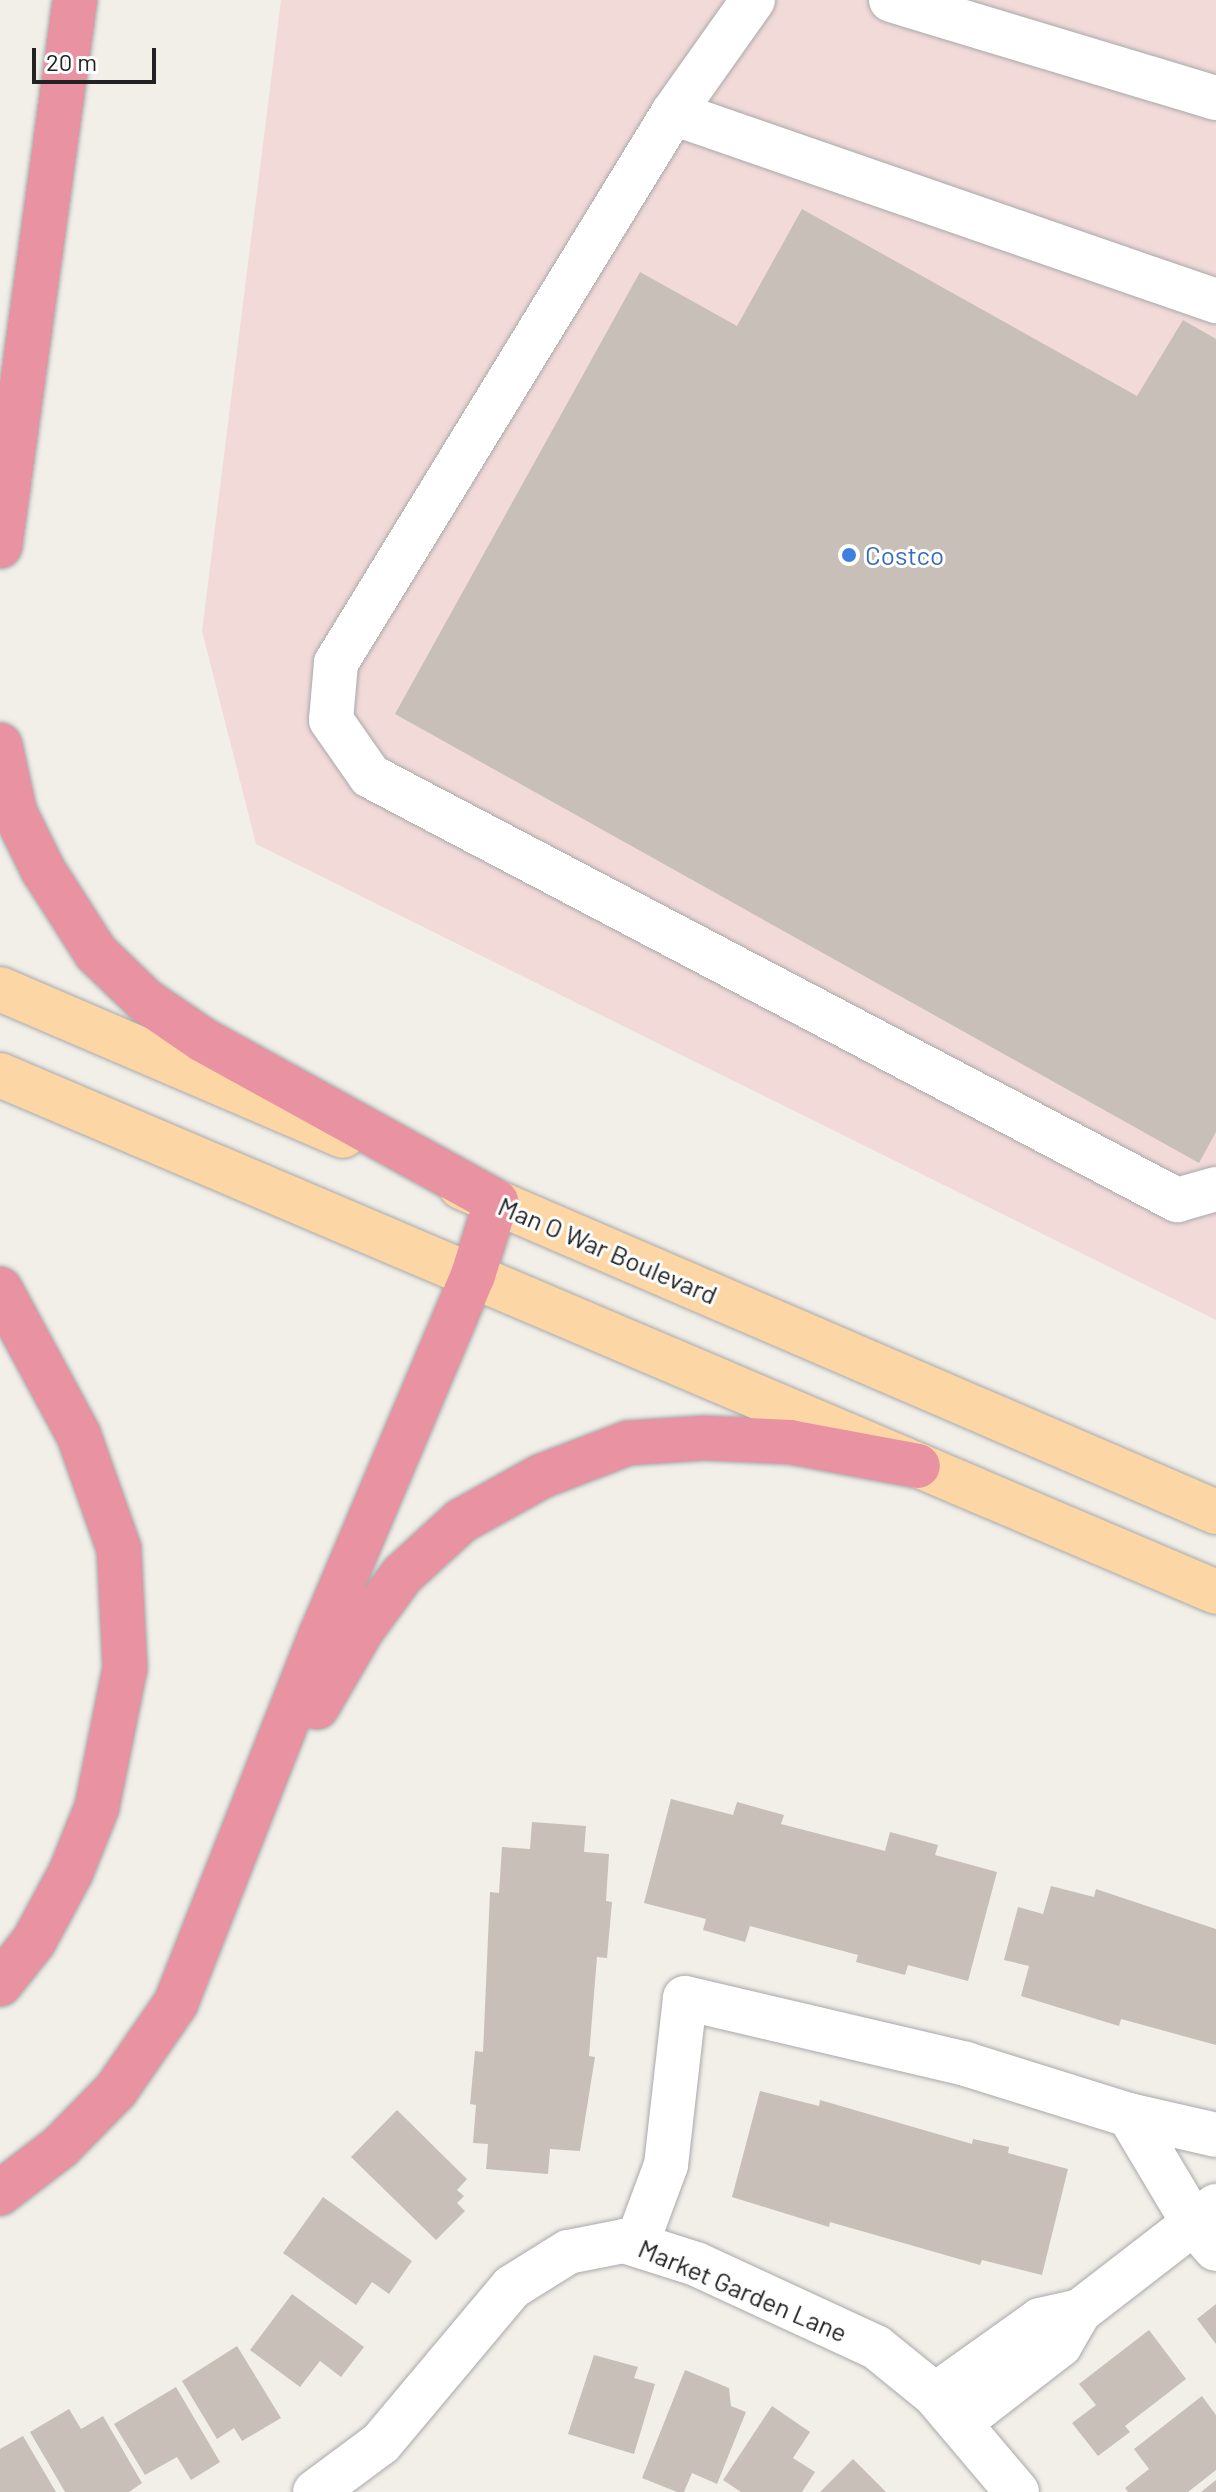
<!DOCTYPE html>
<style>
body{margin:0}
#map{position:relative;width:1216px;height:2492px;overflow:hidden;background:#f2efe9;font-family:Barlow,sans-serif}
div>[style]{position:absolute}
[style*='--x']{left:calc(var(--x)*1px);top:calc(var(--y)*1px);width:calc(var(--w)*1px);rotate:calc(var(--a)*1deg)}
.commercial>*{inset:0;background:#f2dad9}
.building>*{inset:0;background:#c7bfb8}
.roads{filter:drop-shadow(0 0 2px #a9a9a9) drop-shadow(0 0 2px #a9a9a9)}
.minor>*{height:44px;margin:-22px;padding:0 22px;transform-origin:22px;border-radius:22px;background:#fff}
.major>*{height:44px;margin:-22px;padding:0 22px;transform-origin:22px;border-radius:22px;background:#fcd6a4}
.highway>*{height:44px;margin:-22px;padding:0 22px;transform-origin:22px;border-radius:22px;background:#e892a2}
.dots>*{width:22px;height:22px;translate:-50% -50%;box-sizing:border-box;border:4px solid #fff;border-radius:50%}
span{translate:-50% -50%;white-space:nowrap;text-align:center;line-height:1.15;-webkit-text-stroke:6px #fff;paint-order:stroke}
.shop-label{font-size:26px;color:#366cbe}
.left{translate:0 -50%;text-align:left}
.street-label{font-size:26px;color:#222}
.scale{position:absolute;left:32px;top:48px;width:124px;height:36px;box-sizing:border-box;border:4px solid #222;border-top:0;padding-left:10px;font-size:24px;line-height:28px;white-space:nowrap;color:#222;-webkit-text-stroke:6px #fff;paint-order:stroke}
</style>
<div id="map">
<div class="commercial">
<div style="clip-path:polygon(281px 0,1216px 0,1216px 1320px,256px 844px,202px 631px)"></div>
</div>
<div class="building">
<div style="clip-path:polygon(802px 209px,1137px 396px,1183px 320px,1216px 339px,1216px 1132px,1199px 1163px,395px 714px,640px 272px,737px 326px)"></div>
<div style="clip-path:polygon(671px 1799px,733px 1815px,737px 1802px,784px 1815px,781px 1824px,885px 1851px,890px 1832px,938px 1845px,935px 1855px,997px 1872px,968px 1981px,908px 1965px,905px 1975px,856px 1962px,858px 1955px,750px 1926px,745px 1942px,703px 1930px,706px 1919px,644px 1903px)"></div>
<div style="clip-path:polygon(532px 1822px,586px 1826px,584px 1852px,609px 1854px,606px 1901px,612px 1902px,607px 1958px,597px 1957px,589px 2056px,595px 2057px,580px 2151px,550px 2149px,548px 2174px,486px 2169px,488px 2144px,473px 2143px,476px 2105px,470px 2104px,475px 2051px,483px 2052px,490px 1892px,499px 1893px,502px 1847px,530px 1849px)"></div>
<div style="clip-path:polygon(1051px 1886px,1094px 1897px,1096px 1889px,1216px 1929px,1216px 2045px,1121px 2019px,1119px 2026px,1021px 1996px,1029px 1966px,1004px 1960px,1018px 1907px,1043px 1914px)"></div>
<div style="clip-path:polygon(760px 2091px,819px 2106px,820px 2100px,972px 2144px,973px 2139px,1009px 2147px,1008px 2153px,1068px 2169px,1042px 2275px,982px 2260px,980px 2265px,830px 2222px,829px 2227px,732px 2197px)"></div>
<div style="clip-path:polygon(397px 2110px,467px 2179px,457px 2190px,464px 2196px,457px 2203px,465px 2211px,436px 2240px,351px 2157px)"></div>
<div style="clip-path:polygon(323px 2197px,412px 2261px,389px 2294px,372px 2282px,356px 2305px,283px 2253px)"></div>
<div style="clip-path:polygon(292px 2294px,364px 2347px,341px 2377px,320px 2361px,300px 2387px,250px 2350px)"></div>
<div style="clip-path:polygon(1216px 2304px,1216px 2344px,1197px 2319px)"></div>
<div style="clip-path:polygon(1149px 2330px,1186px 2379px,1125px 2426px,1130px 2432px,1098px 2456px,1072px 2423px,1096px 2405px,1079px 2384px)"></div>
<div style="clip-path:polygon(237px 2346px,281px 2418px,242px 2441px,234px 2428px,217px 2439px,182px 2381px)"></div>
<div style="clip-path:polygon(594px 2355px,638px 2367px,634px 2378px,655px 2384px,634px 2454px,568px 2434px)"></div>
<div style="clip-path:polygon(685px 2370px,729px 2388px,731px 2406px,746px 2412px,717px 2484px,692px 2473px,684px 2492px,677px 2492px,642px 2478px)"></div>
<div style="clip-path:polygon(176px 2387px,220px 2462px,191px 2480px,177px 2457px,145px 2475px,114px 2424px)"></div>
<div style="clip-path:polygon(1202px 2396px,1216px 2415px,1216px 2470px,1188px 2492px,1128px 2492px,1125px 2488px,1149px 2469px,1134px 2449px)"></div>
<div style="clip-path:polygon(772px 2406px,810px 2432px,793px 2458px,815px 2472px,802px 2492px,741px 2492px,723px 2480px)"></div>
<div style="clip-path:polygon(69px 2409px,81px 2429px,103px 2416px,142px 2483px,129px 2492px,65px 2492px,30px 2432px)"></div>
<div style="clip-path:polygon(23px 2436px,56px 2492px,0 2492px,0 2449px)"></div>
<div style="clip-path:polygon(853px 2459px,886px 2492px,820px 2492px)"></div>
<div style="clip-path:polygon(1216px 2480px,1216px 2492px,1201px 2492px)"></div>
</div>
<div class="roads">
<div class="minor">
<div style="--x:753;--y:0;--w:138;--a:125.3"></div>
<div style="--x:673;--y:113;--w:645;--a:121.5"></div>
<div style="--x:336;--y:663;--w:57;--a:95"></div>
<div style="--x:331;--y:720;--w:68;--a:55.1"></div>
<div style="--x:370;--y:776;--w:912;--a:27.72"></div>
<div style="--x:1177;--y:1200;--w:41;--a:-15.8"></div>
<div style="--x:891;--y:0;--w:339;--a:16.8"></div>
<div style="--x:673;--y:113;--w:575;--a:19.1"></div>
<div style="--x:1129;--y:2115;--w:89;--a:12.9"></div>
<div style="--x:637;--y:2243;--w:83;--a:-69.6"></div>
<div style="--x:666;--y:2165;--w:168;--a:-83.5"></div>
<div style="--x:685;--y:1998;--w:289;--a:13.2"></div>
<div style="--x:966;--y:2064;--w:171;--a:17.4"></div>
<div style="--x:1129;--y:2115;--w:127;--a:59.2"></div>
<div style="--x:1194;--y:2224;--w:33;--a:49"></div>
<div style="--x:935;--y:2395;--w:129;--a:-35.5"></div>
<div style="--x:1040;--y:2320;--w:41;--a:-12.7"></div>
<div style="--x:959;--y:2423;--w:128;--a:-37.7"></div>
<div style="--x:1060;--y:2345;--w:39;--a:-60"></div>
<div style="--x:1080;--y:2311;--w:172;--a:-37.7"></div>
<div style="--x:315;--y:2492;--w:82;--a:-36.6"></div>
<div style="--x:381;--y:2443;--w:204;--a:-50"></div>
<div style="--x:512;--y:2287;--w:66;--a:-32"></div>
<div style="--x:568;--y:2252;--w:57;--a:-11.1"></div>
<div style="--x:624;--y:2241;--w:76;--a:17.7"></div>
<div style="--x:696;--y:2264;--w:198;--a:24.8"></div>
<div style="--x:876;--y:2347;--w:76;--a:39.1"></div>
<div style="--x:935;--y:2395;--w:127;--a:49.8"></div>
</div>
<div class="major">
<div style="--x:0;--y:989;--w:373;--a:23.2"></div>
<div style="--x:0;--y:1075;--w:1321;--a:23.03"></div>
<div style="--x:461;--y:1187;--w:822;--a:23.29"></div>
</div>
<div class="highway">
<div style="--x:0;--y:546;--w:551;--a:-82.18"></div>
<div style="--x:0;--y:745;--w:70;--a:77.6"></div>
<div style="--x:15;--y:813;--w:64;--a:63.8"></div>
<div style="--x:43;--y:870;--w:98;--a:57.4"></div>
<div style="--x:96;--y:953;--w:69;--a:43.8"></div>
<div style="--x:146;--y:1001;--w:69;--a:34.4"></div>
<div style="--x:203;--y:1040;--w:335;--a:28.9"></div>
<div style="--x:496;--y:1202;--w:77;--a:107.5"></div>
<div style="--x:473;--y:1275;--w:388;--a:112.9"></div>
<div style="--x:322;--y:1632;--w:399;--a:111.5"></div>
<div style="--x:176;--y:2003;--w:106;--a:124.6"></div>
<div style="--x:116;--y:2090;--w:80;--a:134.5"></div>
<div style="--x:60;--y:2147;--w:76;--a:142.5"></div>
<div style="--x:0;--y:1289;--w:167;--a:61.7"></div>
<div style="--x:79;--y:1436;--w:120;--a:70.5"></div>
<div style="--x:119;--y:1549;--w:119;--a:87.1"></div>
<div style="--x:125;--y:1668;--w:142;--a:101.4"></div>
<div style="--x:97;--y:1807;--w:70;--a:111.8"></div>
<div style="--x:71;--y:1872;--w:78;--a:118.2"></div>
<div style="--x:34;--y:1941;--w:55;--a:128.3"></div>
<div style="--x:317;--y:1707;--w:88;--a:-59.9"></div>
<div style="--x:361;--y:1631;--w:69;--a:-53.8"></div>
<div style="--x:402;--y:1575;--w:80;--a:-42.5"></div>
<div style="--x:461;--y:1521;--w:93;--a:-29.1"></div>
<div style="--x:542;--y:1476;--w:92;--a:-21"></div>
<div style="--x:628;--y:1443;--w:77;--a:-3.7"></div>
<div style="--x:705;--y:1438;--w:85;--a:2.7"></div>
<div style="--x:790;--y:1442;--w:130;--a:10.6"></div>
</div>
</div>
<div class="dots">
<div style="left:849px;top:555px;background:#3f7fe0"></div>
</div>
<div class="shop-label">
<span class="left" style="left:865px;top:555px">Costco</span>
</div>
<div class="street-label">
<span style="left:608px;top:1250px;rotate:23deg">Man O War Boulevard</span>
<span style="left:743px;top:2290px;rotate:23deg">Market Garden Lane</span>
</div>
<div class="scale">20 m</div>
</div>
